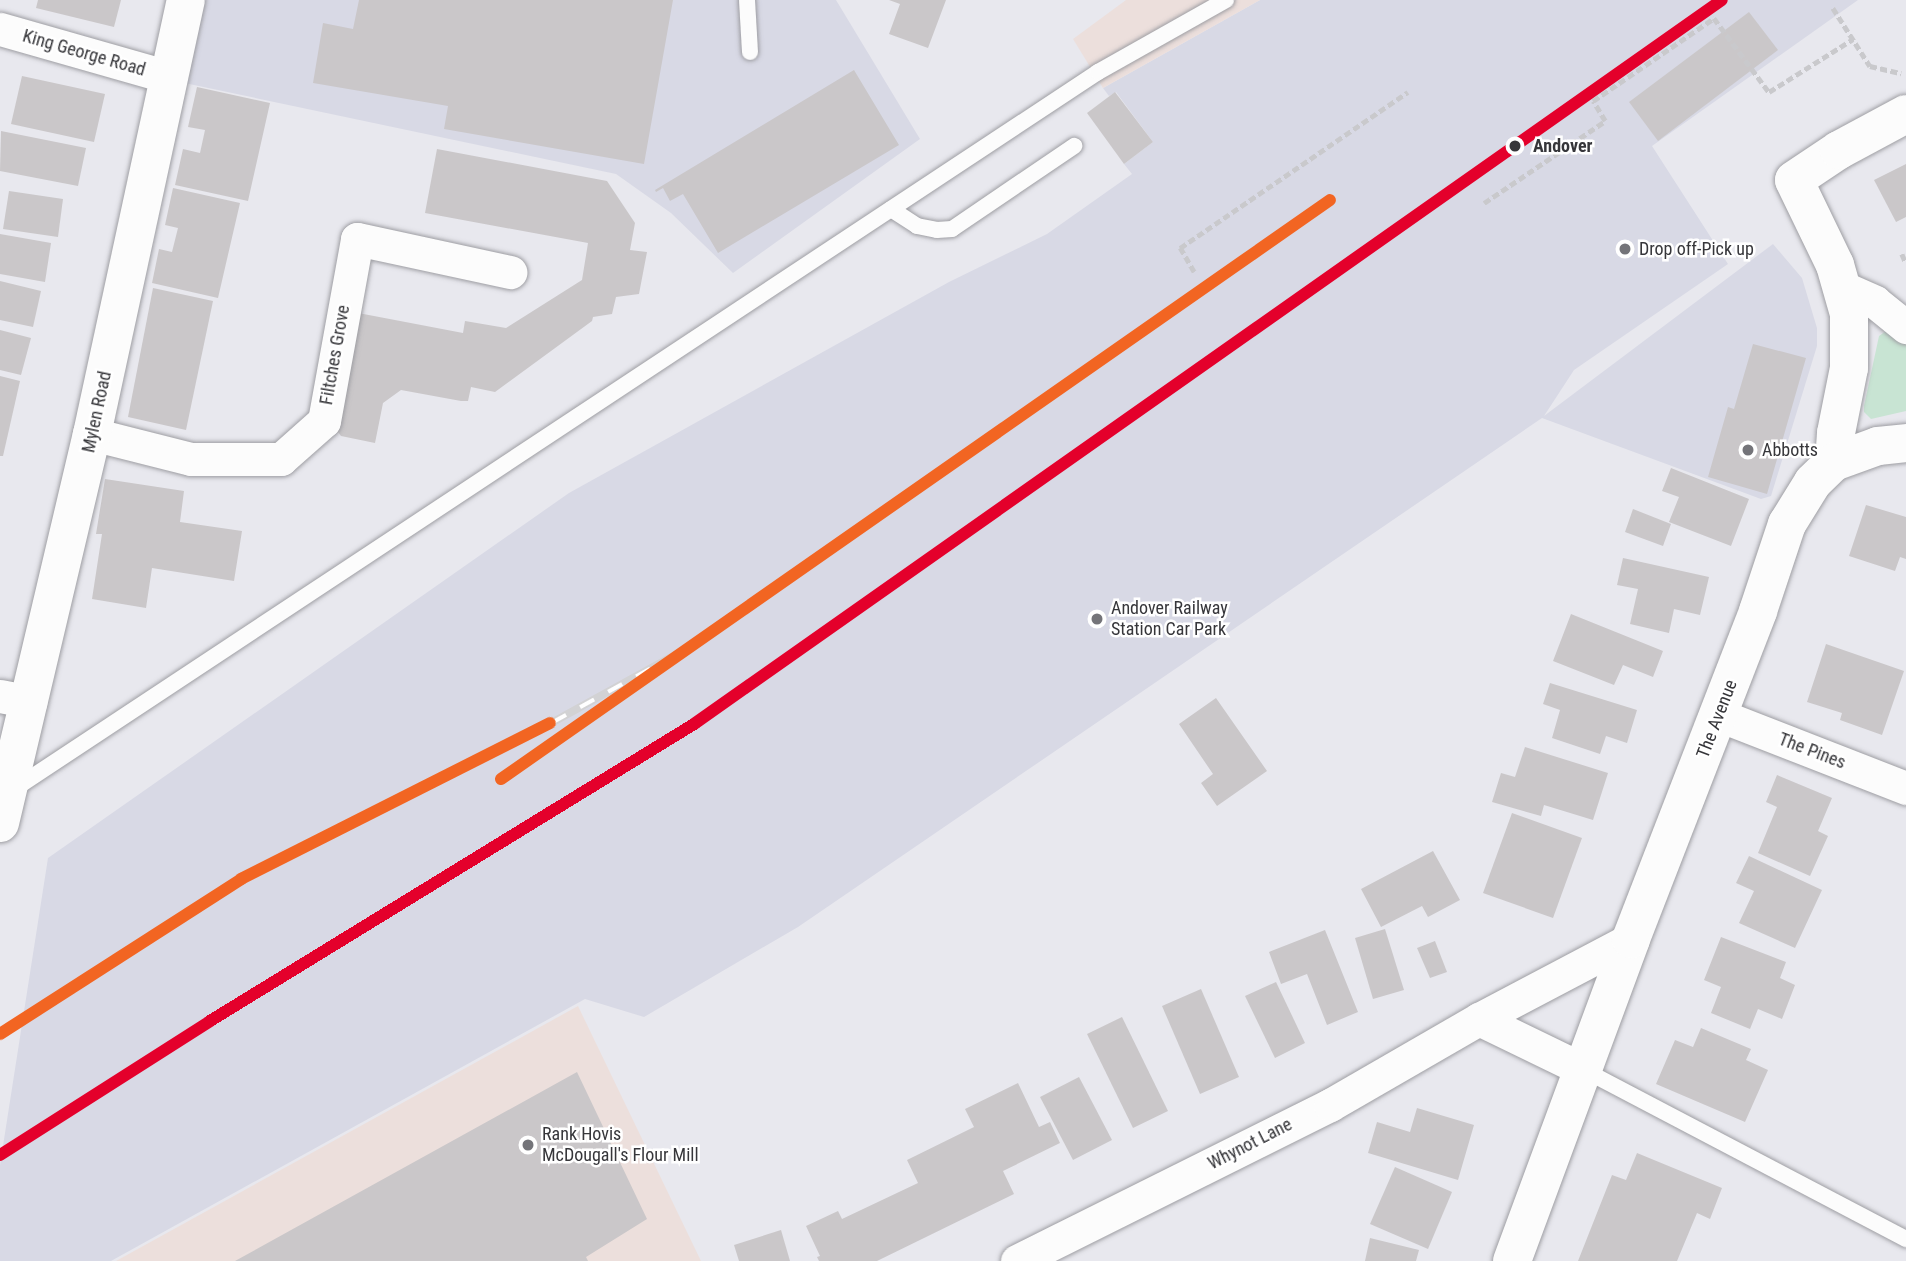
<!DOCTYPE html>
<style>
body{margin:0}
#map{position:relative;width:1906px;height:1261px;overflow:hidden;background:#e8e8ee;font-family:"Roboto Condensed",sans-serif}
div>[style]{position:absolute}
[style*='--x']{left:calc(var(--x)*1px);top:calc(var(--y)*1px);width:calc(var(--w)*1px);rotate:calc(var(--a)*1deg)}
.built>*{inset:0;background:#d8d9e5}
.industrial>*{inset:0;background:#ecdfdc}
.green>*{inset:0;background:#c8e4d3}
.building>*{inset:0;background:#cac7c9}
.path>*{height:4.5px;margin-top:-2.25px;transform-origin:0;background:repeating-linear-gradient(90deg,#c9c9cc 0 7px,transparent 0 10.5px)}
.roads{filter:drop-shadow(0 0 2px #9e9ea3) drop-shadow(0 0 2px #9e9ea3)}
.service>*{height:16px;margin:-8px;padding:0 8px;transform-origin:8px;border-radius:8px;background:#fcfcfc}
.minor>*{height:33px;margin:-16.5px;padding:0 16.5px;transform-origin:16.5px;border-radius:16.5px;background:#fcfcfc}
.tertiary>*{height:38px;margin:-19px;padding:0 19px;transform-origin:19px;border-radius:19px;background:#fcfcfc}
.rail>*{height:8px;margin-top:-4px;transform-origin:0;background:repeating-linear-gradient(90deg,#fff 0 16px,#d2d2d4 0 32px);box-sizing:border-box;border-block:2px solid #d2d2d4}
.rail-1>*{height:12px;margin:-6px;padding:0 6px;transform-origin:6px;border-radius:6px;background:#e4002b}
.rail-2>*{height:12px;margin:-6px;padding:0 6px;transform-origin:6px;border-radius:6px;background:#f26522}
.dots>*{width:19px;height:19px;translate:-50% -50%;box-sizing:border-box;border:4px solid #fff;border-radius:50%}
span{translate:-50% -50%;white-space:nowrap;text-align:center;line-height:1.15;-webkit-text-stroke:5px #fff;paint-order:stroke}
.street-label{font-size:18px;color:#36363a}
.stop-label{font-size:18px;color:#36363a;font-weight:700}
.left{translate:0 -50%;text-align:left}
.poi-label{font-size:18px;color:#36363a}
</style>
<div id="map">
<div class="built">
<div style="clip-path:polygon(196px 0,836px 0,920px 139px,733px 273px,671px 213px,616px 174px,175px 81px)"></div>
<div style="clip-path:polygon(1260px 0,1858px 0,1652px 146px,1728px 264px,1574px 370px,1544px 416px,1773px 244px,1802px 278px,1817px 328px,1817px 346px,1771px 496px,1761px 499px,1542px 418px,798px 927px,644px 1017px,585px 999px,111px 1261px,0 1261px,0 1165px,48px 858px,569px 493px,949px 282px,1047px 234px,1132px 174px,1124px 164px,1153px 142px,1116px 92px,1109px 96px,1103px 88px)"></div>
</div>
<div class="industrial">
<div style="clip-path:polygon(1126px 0,1260px 0,1103px 88px,1073px 39px)"></div>
<div style="clip-path:polygon(578px 1006px,701px 1261px,116px 1261px)"></div>
</div>
<div class="green">
<div style="clip-path:polygon(1886px 331px,1897px 333px,1906px 345px,1906px 411px,1871px 419px,1864px 412px,1864px 406px,1879px 336px)"></div>
</div>
<div class="building">
<div style="clip-path:polygon(38px 0,121px 0,114px 27px,36px 8px)"></div>
<div style="clip-path:polygon(359px 0,673px 0,644px 164px,444px 129px,448px 106px,313px 83px,323px 23px,353px 29px)"></div>
<div style="clip-path:polygon(889px 0,946px 0,928px 48px,889px 34px,900px 4px)"></div>
<div style="clip-path:polygon(1749px 12px,1778px 50px,1658px 141px,1629px 102px)"></div>
<div style="clip-path:polygon(854px 70px,899px 145px,718px 253px,683px 194px,670px 201px,663px 188px,656px 192px,655px 190px)"></div>
<div style="clip-path:polygon(22px 76px,105px 94px,94px 142px,11px 124px)"></div>
<div style="clip-path:polygon(197px 87px,270px 103px,248px 201px,175px 185px,183px 149px,200px 153px,205px 130px,188px 127px)"></div>
<div style="clip-path:polygon(1115px 92px,1153px 142px,1124px 164px,1087px 113px)"></div>
<div style="clip-path:polygon(1px 131px,86px 148px,78px 186px,0 171px)"></div>
<div style="clip-path:polygon(437px 149px,607px 181px,635px 223px,630px 250px,647px 252px,639px 294px,616px 297px,612px 314px,593px 317px,592px 321px,495px 392px,471px 387px,468px 401px,461px 401px,401px 390px,383px 403px,375px 443px,341px 436px,332px 424px,353px 312px,463px 333px,465px 321px,506px 328px,582px 280px,588px 243px,425px 213px)"></div>
<div style="clip-path:polygon(1906px 164px,1906px 217px,1896px 222px,1874px 180px)"></div>
<div style="clip-path:polygon(173px 188px,240px 203px,218px 298px,152px 283px,159px 249px,172px 252px,178px 228px,165px 225px)"></div>
<div style="clip-path:polygon(9px 191px,63px 199px,58px 237px,3px 229px)"></div>
<div style="clip-path:polygon(0 234px,51px 243px,45px 282px,0 274px)"></div>
<div style="clip-path:polygon(0 281px,41px 291px,33px 327px,0 320px)"></div>
<div style="clip-path:polygon(153px 288px,213px 301px,186px 430px,128px 417px)"></div>
<div style="clip-path:polygon(0 330px,31px 338px,21px 375px,0 370px)"></div>
<div style="clip-path:polygon(1753px 344px,1806px 358px,1767px 494px,1708px 477px,1728px 407px,1734px 409px)"></div>
<div style="clip-path:polygon(0 376px,20px 381px,3px 456px,0 456px)"></div>
<div style="clip-path:polygon(1671px 468px,1749px 499px,1731px 546px,1669px 522px,1679px 497px,1662px 491px)"></div>
<div style="clip-path:polygon(105px 479px,184px 491px,180px 522px,242px 531px,234px 581px,152px 568px,146px 608px,92px 599px,102px 534px,96px 534px)"></div>
<div style="clip-path:polygon(1866px 505px,1906px 517px,1906px 559px,1900px 557px,1895px 571px,1849px 556px)"></div>
<div style="clip-path:polygon(1633px 509px,1671px 524px,1663px 546px,1625px 532px)"></div>
<div style="clip-path:polygon(1623px 558px,1709px 577px,1700px 615px,1674px 609px,1669px 633px,1630px 624px,1638px 589px,1617px 585px)"></div>
<div style="clip-path:polygon(1571px 614px,1663px 651px,1653px 677px,1623px 665px,1614px 685px,1553px 661px)"></div>
<div style="clip-path:polygon(1826px 644px,1904px 671px,1882px 735px,1840px 720px,1842px 713px,1807px 702px)"></div>
<div style="clip-path:polygon(1550px 683px,1637px 710px,1627px 743px,1606px 736px,1600px 754px,1552px 738px,1560px 710px,1543px 704px)"></div>
<div style="clip-path:polygon(1216px 698px,1267px 771px,1217px 806px,1201px 783px,1213px 774px,1179px 724px)"></div>
<div style="clip-path:polygon(1525px 747px,1608px 773px,1593px 820px,1544px 805px,1541px 816px,1492px 802px,1501px 773px,1515px 777px)"></div>
<div style="clip-path:polygon(1777px 775px,1832px 798px,1818px 831px,1828px 836px,1810px 876px,1758px 853px,1777px 807px,1766px 802px)"></div>
<div style="clip-path:polygon(1512px 813px,1582px 838px,1553px 918px,1483px 893px)"></div>
<div style="clip-path:polygon(1433px 851px,1460px 900px,1428px 917px,1422px 906px,1381px 927px,1361px 889px)"></div>
<div style="clip-path:polygon(1749px 856px,1822px 890px,1795px 948px,1739px 923px,1754px 891px,1736px 883px)"></div>
<div style="clip-path:polygon(1385px 929px,1404px 990px,1373px 999px,1355px 938px)"></div>
<div style="clip-path:polygon(1325px 930px,1358px 1012px,1327px 1025px,1307px 974px,1281px 984px,1269px 952px)"></div>
<div style="clip-path:polygon(1721px 937px,1786px 962px,1780px 978px,1795px 985px,1782px 1019px,1758px 1009px,1750px 1029px,1711px 1013px,1721px 987px,1704px 980px)"></div>
<div style="clip-path:polygon(1435px 941px,1447px 972px,1430px 978px,1417px 948px)"></div>
<div style="clip-path:polygon(1276px 982px,1305px 1043px,1275px 1058px,1245px 996px)"></div>
<div style="clip-path:polygon(1201px 989px,1239px 1077px,1200px 1094px,1162px 1006px)"></div>
<div style="clip-path:polygon(1122px 1017px,1168px 1111px,1133px 1128px,1087px 1034px)"></div>
<div style="clip-path:polygon(1701px 1028px,1751px 1049px,1746px 1060px,1768px 1070px,1745px 1122px,1656px 1084px,1675px 1040px,1693px 1047px)"></div>
<div style="clip-path:polygon(577px 1072px,647px 1219px,586px 1257px,588px 1261px,235px 1261px)"></div>
<div style="clip-path:polygon(1079px 1077px,1112px 1140px,1073px 1160px,1040px 1097px)"></div>
<div style="clip-path:polygon(1018px 1083px,1039px 1127px,1050px 1122px,1060px 1143px,1003px 1171px,1014px 1194px,877px 1261px,819px 1261px,817px 1257px,820px 1256px,806px 1226px,838px 1211px,842px 1219px,918px 1183px,907px 1160px,974px 1127px,965px 1109px)"></div>
<div style="clip-path:polygon(1417px 1108px,1474px 1125px,1458px 1180px,1368px 1153px,1377px 1122px,1410px 1132px)"></div>
<div style="clip-path:polygon(1637px 1153px,1722px 1188px,1710px 1219px,1697px 1213px,1677px 1261px,1578px 1261px,1612px 1175px,1626px 1180px)"></div>
<div style="clip-path:polygon(1395px 1167px,1452px 1192px,1428px 1249px,1370px 1224px)"></div>
<div style="clip-path:polygon(781px 1230px,790px 1261px,739px 1261px,734px 1245px)"></div>
<div style="clip-path:polygon(1370px 1238px,1419px 1250px,1416px 1261px,1365px 1261px)"></div>
</div>
<div class="path">
<div style="--x:1833;--y:8;--w:69;--a:57.5"></div>
<div style="--x:1870;--y:66;--w:32;--a:13"></div>
<div style="--x:1484;--y:203;--w:146;--a:-34.1"></div>
<div style="--x:1605;--y:121;--w:23;--a:-121"></div>
<div style="--x:1593;--y:101;--w:147;--a:-34.4"></div>
<div style="--x:1714;--y:18;--w:92;--a:53.4"></div>
<div style="--x:1769;--y:92;--w:99;--a:-32.2"></div>
<div style="--x:1902;--y:254;--w:10;--a:66"></div>
<div style="--x:1194;--y:272;--w:28;--a:-120"></div>
<div style="--x:1180;--y:248;--w:276;--a:-34.4"></div>
</div>
<div class="roads">
<div class="service">
<div style="--x:747;--y:0;--w:52;--a:86.7"></div>
<div style="--x:891;--y:209;--w:31;--a:33"></div>
<div style="--x:917;--y:226;--w:20;--a:11"></div>
<div style="--x:937;--y:230;--w:15;--a:-4"></div>
<div style="--x:952;--y:229;--w:148;--a:-34.2"></div>
<div style="--x:14;--y:789;--w:1300;--a:-33.48"></div>
<div style="--x:1098;--y:72;--w:147;--a:-29.4"></div>
<div style="--x:1584;--y:1070;--w:364;--a:27.7"></div>
</div>
<div class="minor">
<div style="--x:0;--y:29;--w:175;--a:15.9"></div>
<div style="--x:1842;--y:287;--w:36;--a:24"></div>
<div style="--x:1875;--y:302;--w:40;--a:39"></div>
<div style="--x:92;--y:434;--w:102;--a:14.2"></div>
<div style="--x:191;--y:459;--w:90;--a:0"></div>
<div style="--x:281;--y:459;--w:57;--a:-41.5"></div>
<div style="--x:324;--y:421;--w:185;--a:-79.7"></div>
<div style="--x:357;--y:239;--w:157;--a:12.2"></div>
<div style="--x:0;--y:696;--w:31;--a:11"></div>
<div style="--x:1719;--y:715;--w:201;--a:21.3"></div>
<div style="--x:1479;--y:1019;--w:117;--a:25.9"></div>
<div style="--x:1017;--y:1261;--w:350;--a:-26.5"></div>
<div style="--x:1330;--y:1105;--w:172;--a:-30"></div>
<div style="--x:1479;--y:1019;--w:172;--a:-27.8"></div>
</div>
<div class="tertiary">
<div style="--x:1834;--y:462;--w:29;--a:-86"></div>
<div style="--x:1836;--y:433;--w:66;--a:-78.7"></div>
<div style="--x:1849;--y:368;--w:54;--a:-90"></div>
<div style="--x:1849;--y:314;--w:51;--a:-105.9"></div>
<div style="--x:1835;--y:265;--w:94;--a:-115.8"></div>
<div style="--x:1794;--y:180;--w:54;--a:-33.7"></div>
<div style="--x:1839;--y:150;--w:76;--a:-28.2"></div>
<div style="--x:0;--y:823;--w:400;--a:-76.7"></div>
<div style="--x:92;--y:434;--w:444;--a:-77.8"></div>
<div style="--x:1512;--y:1261;--w:343;--a:-69.7"></div>
<div style="--x:1631;--y:939;--w:352;--a:-68.8"></div>
<div style="--x:1758;--y:611;--w:92;--a:-71.6"></div>
<div style="--x:1787;--y:524;--w:49;--a:-58.2"></div>
<div style="--x:1813;--y:482;--w:29;--a:-44"></div>
<div style="--x:1834;--y:462;--w:47;--a:-20"></div>
<div style="--x:1878;--y:446;--w:28;--a:-6"></div>
</div>
</div>
<div class="rail">
<div style="--x:0;--y:1034;--w:287;--a:-32.7"></div>
<div style="--x:241;--y:879;--w:203;--a:-27.3"></div>
<div style="--x:421;--y:786;--w:114;--a:-25"></div>
<div style="--x:524;--y:738;--w:180;--a:-28.8"></div>
</div>
<div class="rail-1">
<div style="--x:0;--y:1155;--w:249;--a:-32.5"></div>
<div style="--x:210;--y:1021;--w:568;--a:-31.53"></div>
<div style="--x:694;--y:724;--w:1257;--a:-35.16"></div>
</div>
<div class="rail-2">
<div style="--x:501;--y:779;--w:1011;--a:-34.93"></div>
<div style="--x:0;--y:1034;--w:287;--a:-32.7"></div>
<div style="--x:241;--y:879;--w:346;--a:-26.8"></div>
</div>
<div class="dots">
<div style="left:1515px;top:146px;background:#36363a"></div>
<div style="left:1625px;top:249px;background:#747479"></div>
<div style="left:1748px;top:450px;background:#747479"></div>
<div style="left:1097px;top:619px;background:#747479"></div>
<div style="left:528px;top:1145px;background:#747479"></div>
</div>
<div class="street-label">
<span style="left:84px;top:53px;rotate:16deg">King George Road</span>
<span style="left:335px;top:355px;rotate:-80deg">Filtches Grove</span>
<span style="left:97px;top:412px;rotate:-78deg">Mylen Road</span>
<span style="left:1717px;top:719px;rotate:-69deg">The Avenue</span>
<span style="left:1812px;top:751px;rotate:21deg">The Pines</span>
<span style="left:1250px;top:1144px;rotate:-27deg">Whynot Lane</span>
</div>
<div class="stop-label">
<span class="left" style="left:1533px;top:146px">Andover</span>
</div>
<div class="poi-label">
<span class="left" style="left:1639px;top:249px">Drop off-Pick up</span>
<span class="left" style="left:1762px;top:450px">Abbotts</span>
<span class="left" style="left:1111px;top:619px">Andover Railway<br>Station Car Park</span>
<span class="left" style="left:542px;top:1145px">Rank Hovis<br>McDougall's Flour Mill</span>
</div>
</div>
